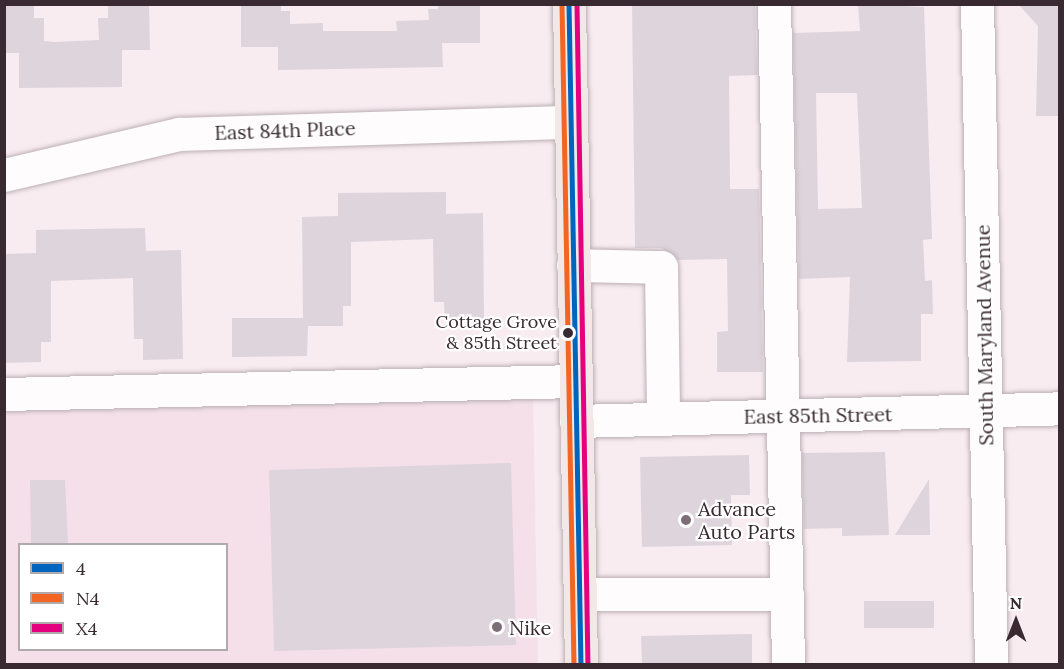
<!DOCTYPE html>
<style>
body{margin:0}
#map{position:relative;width:1064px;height:669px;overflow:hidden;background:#f8ecf1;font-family:Lora,serif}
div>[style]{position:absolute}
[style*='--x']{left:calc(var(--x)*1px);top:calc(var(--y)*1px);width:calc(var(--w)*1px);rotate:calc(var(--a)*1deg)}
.built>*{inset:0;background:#f5e0e9}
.building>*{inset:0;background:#ded4dc}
.roads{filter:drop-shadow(0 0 2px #bcb0b5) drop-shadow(0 0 2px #bcb0b5)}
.minor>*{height:33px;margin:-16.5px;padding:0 16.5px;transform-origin:16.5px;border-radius:16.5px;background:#fefcfd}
.major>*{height:33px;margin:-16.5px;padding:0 16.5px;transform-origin:16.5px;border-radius:16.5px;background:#f2e8e8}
.bus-1>*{height:4.5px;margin:-2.25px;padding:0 2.25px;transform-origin:2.25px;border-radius:2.25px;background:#0065bd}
.bus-2>*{height:4.5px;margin:-2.25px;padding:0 2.25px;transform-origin:2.25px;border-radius:2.25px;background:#f26522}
.bus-3>*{height:4.5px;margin:-2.25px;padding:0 2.25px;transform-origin:2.25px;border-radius:2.25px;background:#e5007d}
.dots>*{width:16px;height:16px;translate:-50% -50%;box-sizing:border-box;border:3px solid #fff;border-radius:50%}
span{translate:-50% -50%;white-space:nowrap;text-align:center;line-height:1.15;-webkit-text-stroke:4.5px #fff;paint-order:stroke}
.bus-label{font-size:18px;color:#392a31}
.right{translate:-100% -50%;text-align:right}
.street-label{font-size:20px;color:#392a31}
.poi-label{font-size:20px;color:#392a31}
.left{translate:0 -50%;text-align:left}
.frame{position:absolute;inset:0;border:6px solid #392a31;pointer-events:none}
.legend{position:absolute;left:18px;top:543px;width:210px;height:108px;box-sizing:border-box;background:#fff;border:2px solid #b0aaad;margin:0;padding:8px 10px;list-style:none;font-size:18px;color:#392a31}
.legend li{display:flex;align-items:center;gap:12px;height:30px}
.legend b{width:30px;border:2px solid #b0aaad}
.north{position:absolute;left:986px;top:591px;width:60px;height:60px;-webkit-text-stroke:4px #fff;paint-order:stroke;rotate:0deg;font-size:16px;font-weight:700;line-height:24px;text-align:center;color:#392a31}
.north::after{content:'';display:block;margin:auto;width:21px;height:27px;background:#392a31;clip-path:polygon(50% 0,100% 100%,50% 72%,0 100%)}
</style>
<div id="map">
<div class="built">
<div style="clip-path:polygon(evenodd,533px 395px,538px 664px,5px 664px,4px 408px,533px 395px,20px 544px,226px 544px,226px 650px,20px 650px,20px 544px)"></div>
</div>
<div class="building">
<div style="clip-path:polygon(4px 4px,34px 4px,34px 18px,44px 18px,44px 41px,54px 42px,99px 40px,98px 18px,108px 18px,108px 4px,149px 4px,150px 50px,122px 50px,122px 87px,19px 88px,19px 53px,4px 53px)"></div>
<div style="clip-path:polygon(241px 4px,281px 4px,281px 11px,290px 11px,290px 24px,323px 23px,323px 31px,397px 31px,396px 21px,429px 20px,428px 9px,438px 9px,438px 4px,480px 4px,480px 43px,442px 43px,443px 67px,278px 70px,278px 47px,241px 47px)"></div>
<div style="clip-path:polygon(632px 4px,755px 5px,757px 75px,729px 76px,730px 189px,759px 189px,763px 372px,717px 372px,717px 332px,728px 331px,727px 259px,678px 260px,662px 248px,635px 248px)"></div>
<div style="clip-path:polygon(evenodd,858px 4px,924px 7px,932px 239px,923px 240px,925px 281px,932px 280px,933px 314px,921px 314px,921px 361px,847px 362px,850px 277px,799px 279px,793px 33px,860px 31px,858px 4px,816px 93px,857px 93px,862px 208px,818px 209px,816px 93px)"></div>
<div style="clip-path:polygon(1018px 4px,1059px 4px,1059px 116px,1036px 116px,1038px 26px)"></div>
<div style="clip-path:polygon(446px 192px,446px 214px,483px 213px,484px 322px,445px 323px,444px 302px,434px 302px,433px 239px,351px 242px,351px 306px,343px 306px,343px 326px,308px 326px,307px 356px,232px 357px,232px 318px,303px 318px,302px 217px,338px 216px,338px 193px)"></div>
<div style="clip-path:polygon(145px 228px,146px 251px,181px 250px,183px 359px,143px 360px,143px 339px,134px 339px,133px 278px,51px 281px,51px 342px,41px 342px,41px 362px,4px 363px,4px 254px,36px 253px,36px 230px)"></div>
<div style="clip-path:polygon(885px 452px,889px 535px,842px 536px,842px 528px,804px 529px,802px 453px)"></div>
<div style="clip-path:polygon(749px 455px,750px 495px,731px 495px,732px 545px,642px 547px,640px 457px)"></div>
<div style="clip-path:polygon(511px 463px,516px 645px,274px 651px,269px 470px)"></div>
<div style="clip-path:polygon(929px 479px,930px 535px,895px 535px)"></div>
<div style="clip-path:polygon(30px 480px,65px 480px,68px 544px,31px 544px)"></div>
<div style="clip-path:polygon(864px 601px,934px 601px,934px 628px,864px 628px)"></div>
<div style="clip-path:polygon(752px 634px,752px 664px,642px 664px,641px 636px)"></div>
</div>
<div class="roads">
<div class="minor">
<div style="--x:774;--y:4;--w:660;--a:88.78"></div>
<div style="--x:977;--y:4;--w:660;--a:88.78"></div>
<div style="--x:4;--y:175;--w:180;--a:-13.2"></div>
<div style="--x:179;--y:134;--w:392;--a:-1.8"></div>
<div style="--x:573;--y:265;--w:88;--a:1.3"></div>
<div style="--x:661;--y:267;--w:151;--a:89.2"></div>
<div style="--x:4;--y:394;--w:571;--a:-1.3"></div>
<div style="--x:576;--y:421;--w:484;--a:-1.5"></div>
<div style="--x:580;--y:594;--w:207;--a:0"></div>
</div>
<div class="major">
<div style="--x:569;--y:4;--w:660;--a:88.96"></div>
</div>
</div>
<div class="bus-1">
<div style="--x:569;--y:4;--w:660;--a:88.96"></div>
</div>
<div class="bus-2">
<div style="--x:562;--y:4;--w:660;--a:88.96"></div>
</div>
<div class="bus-3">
<div style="--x:577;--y:4;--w:660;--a:89.05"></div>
</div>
<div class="dots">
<div style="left:568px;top:333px;background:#392a31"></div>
<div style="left:686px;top:520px;background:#7c6e74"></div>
<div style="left:497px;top:627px;background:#7c6e74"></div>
</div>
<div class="bus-label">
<span class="right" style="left:557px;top:333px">Cottage Grove<br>&amp; 85th Street</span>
</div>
<div class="street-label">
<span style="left:285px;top:130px;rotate:-2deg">East 84th Place</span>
<span style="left:984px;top:335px;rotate:-91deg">South Maryland Avenue</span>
<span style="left:818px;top:415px;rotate:-1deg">East 85th Street</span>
</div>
<div class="poi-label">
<span class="left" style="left:698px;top:520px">Advance<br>Auto Parts</span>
<span class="left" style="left:509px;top:627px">Nike</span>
</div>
<div class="frame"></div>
<ul class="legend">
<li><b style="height:8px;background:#0065bd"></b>4</li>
<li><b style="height:8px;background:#f26522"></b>N4</li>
<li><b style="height:8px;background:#e5007d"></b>X4</li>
</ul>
<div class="north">N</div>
</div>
